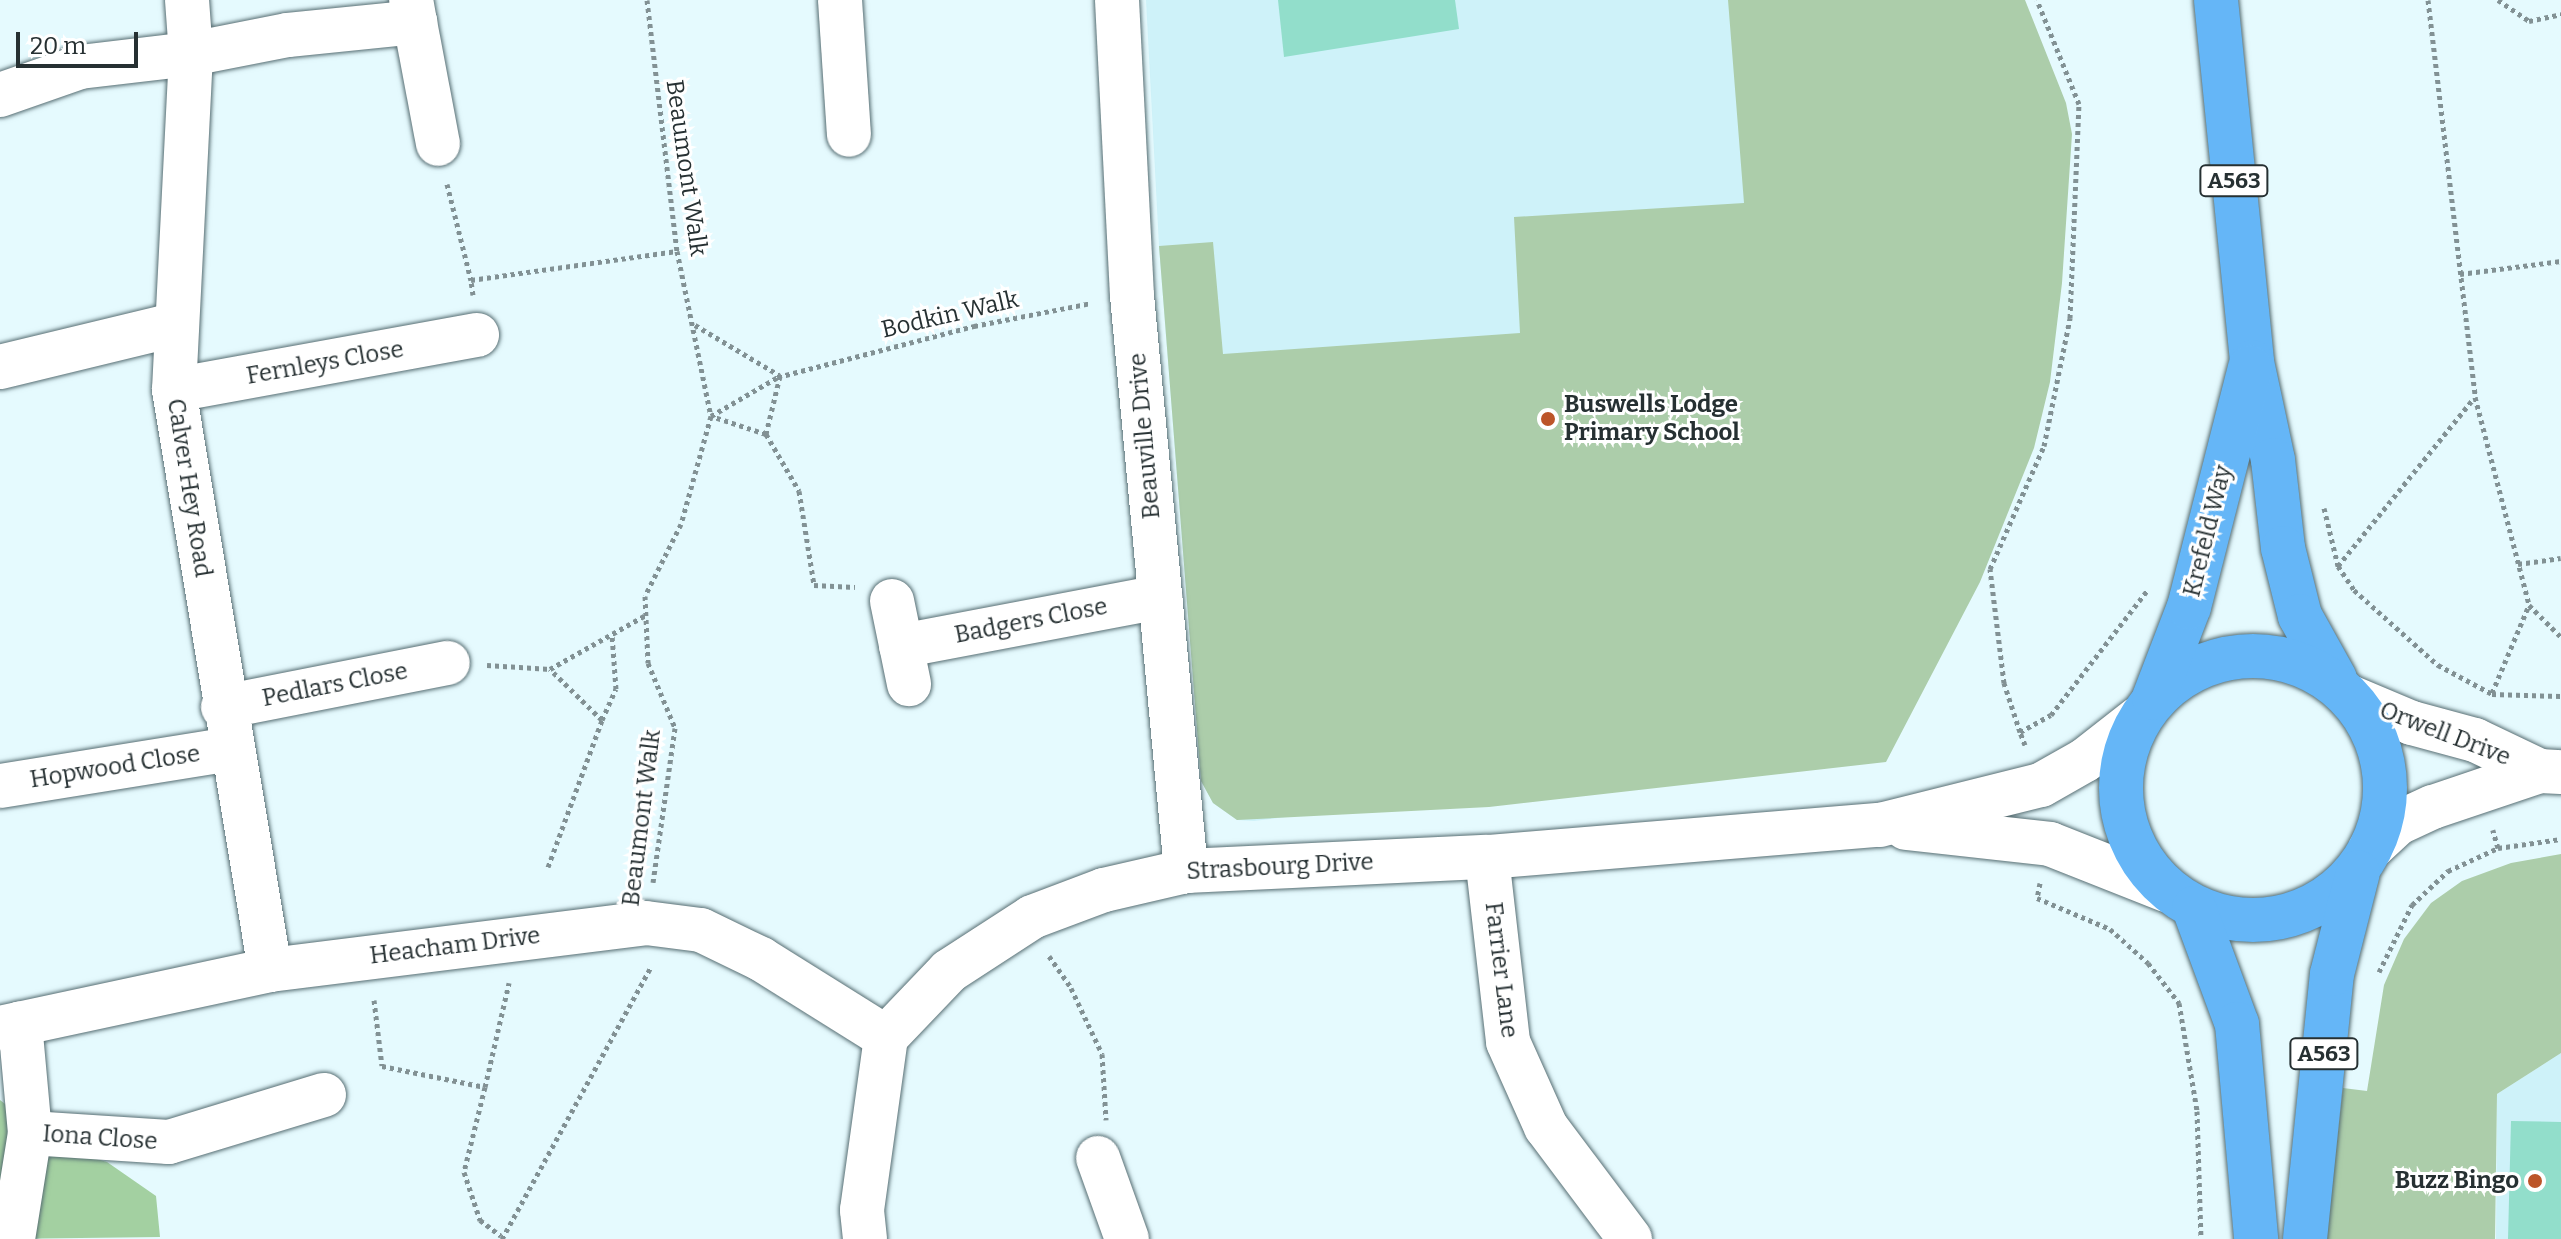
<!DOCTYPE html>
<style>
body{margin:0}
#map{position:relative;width:2561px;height:1239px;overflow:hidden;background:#e5fafe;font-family:Bitter,serif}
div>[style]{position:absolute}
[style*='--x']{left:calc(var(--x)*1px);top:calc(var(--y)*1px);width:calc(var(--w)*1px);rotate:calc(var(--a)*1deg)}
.built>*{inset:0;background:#cef2f9}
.green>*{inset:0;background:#accdaa}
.forest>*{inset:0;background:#a3d0a1}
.building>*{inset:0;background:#92decb}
.path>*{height:5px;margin-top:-2.5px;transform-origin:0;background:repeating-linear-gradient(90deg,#829194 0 4px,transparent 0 8px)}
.roads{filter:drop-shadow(0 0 2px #576e73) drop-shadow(0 0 2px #576e73)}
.minor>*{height:44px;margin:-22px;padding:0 22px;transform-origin:22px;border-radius:22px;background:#fff}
.highway>*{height:44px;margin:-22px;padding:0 22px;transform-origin:22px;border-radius:22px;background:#65b6f7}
.highway>.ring{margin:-22px;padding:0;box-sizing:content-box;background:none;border:44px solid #65b6f7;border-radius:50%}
.dots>*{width:22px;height:22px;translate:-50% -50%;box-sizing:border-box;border:4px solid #fff;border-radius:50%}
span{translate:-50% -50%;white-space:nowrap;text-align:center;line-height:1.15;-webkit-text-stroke:6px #fff;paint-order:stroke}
.shield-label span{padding:2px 6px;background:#fff;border:2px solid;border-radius:6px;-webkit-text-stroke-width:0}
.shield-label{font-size:22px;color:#263032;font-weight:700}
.street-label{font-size:24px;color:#263032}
.poi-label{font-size:24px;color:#263032;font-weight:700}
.left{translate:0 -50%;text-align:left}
.right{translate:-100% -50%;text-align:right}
.scale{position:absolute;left:16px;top:32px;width:122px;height:36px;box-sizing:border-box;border:4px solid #263032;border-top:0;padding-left:10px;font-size:24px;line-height:28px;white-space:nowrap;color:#263032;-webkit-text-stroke:6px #fff;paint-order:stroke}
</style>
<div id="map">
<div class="built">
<div style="clip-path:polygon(1146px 0,2000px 0,1524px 787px,1254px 821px,1237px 820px,1213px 803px,1201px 781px,1159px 246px)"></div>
<div style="clip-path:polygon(2561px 1053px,2561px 1239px,2496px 1239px,2497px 1094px)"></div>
</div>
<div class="green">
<div style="clip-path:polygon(1728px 0,2025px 0,2066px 103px,2072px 134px,2062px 283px,2050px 382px,2034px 448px,1980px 582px,1886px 762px,1489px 807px,1237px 820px,1213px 803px,1201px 781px,1159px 246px,1213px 242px,1223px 354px,1520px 333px,1514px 217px,1744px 203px)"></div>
<div style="clip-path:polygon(2561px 854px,2561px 1053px,2497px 1094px,2495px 1239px,2326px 1239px,2343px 1088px,2367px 1091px,2384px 985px,2404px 939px,2431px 903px,2462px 881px,2511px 863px)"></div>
</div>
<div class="forest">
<div style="clip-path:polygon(0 1100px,63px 1149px,107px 1162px,156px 1196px,160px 1237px,0 1239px)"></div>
</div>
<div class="building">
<div style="clip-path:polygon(1278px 0,1455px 0,1459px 29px,1284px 57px)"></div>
<div style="clip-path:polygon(2511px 1121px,2561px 1122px,2561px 1239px,2508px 1239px)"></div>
</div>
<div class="path">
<div style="--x:647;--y:0;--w:253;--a:83.2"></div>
<div style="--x:677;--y:251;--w:168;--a:78.4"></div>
<div style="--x:711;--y:416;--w:112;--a:105.5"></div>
<div style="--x:681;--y:524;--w:80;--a:116.6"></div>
<div style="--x:645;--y:596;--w:67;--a:87.4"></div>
<div style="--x:648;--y:663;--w:70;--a:67.4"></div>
<div style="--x:675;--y:728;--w:156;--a:98.1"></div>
<div style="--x:2428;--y:0;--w:400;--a:83.2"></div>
<div style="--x:2475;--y:397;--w:215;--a:75.4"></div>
<div style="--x:2529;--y:605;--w:45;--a:45"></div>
<div style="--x:2498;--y:0;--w:37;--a:34"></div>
<div style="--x:2529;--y:21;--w:33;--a:-12"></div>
<div style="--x:447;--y:184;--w:99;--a:76"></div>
<div style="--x:2460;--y:274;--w:102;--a:-7.3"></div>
<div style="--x:473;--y:295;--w:15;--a:-98"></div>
<div style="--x:471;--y:280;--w:208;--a:-8"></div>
<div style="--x:695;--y:325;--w:98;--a:30.8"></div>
<div style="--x:780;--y:376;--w:60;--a:103.6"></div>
<div style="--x:766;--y:434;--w:58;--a:-161.9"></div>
<div style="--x:711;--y:416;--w:78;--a:-30.2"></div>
<div style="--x:778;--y:377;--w:2;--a:-27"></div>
<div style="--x:778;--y:377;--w:203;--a:-14.6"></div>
<div style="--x:974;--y:326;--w:119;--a:-11.1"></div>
<div style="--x:766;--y:434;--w:66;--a:59.9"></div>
<div style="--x:799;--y:491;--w:95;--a:80.9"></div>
<div style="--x:814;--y:585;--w:41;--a:2.8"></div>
<div style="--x:2324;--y:508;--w:60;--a:76.4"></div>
<div style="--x:2338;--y:566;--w:29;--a:56"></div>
<div style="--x:2354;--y:590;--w:113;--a:41.8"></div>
<div style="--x:2438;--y:665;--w:61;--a:28.2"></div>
<div style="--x:2492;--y:694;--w:69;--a:1.7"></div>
<div style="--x:2518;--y:564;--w:43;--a:-7.9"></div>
<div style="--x:2338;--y:566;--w:216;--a:-51"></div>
<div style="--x:487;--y:665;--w:63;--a:3.6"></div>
<div style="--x:2492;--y:693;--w:95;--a:-67.2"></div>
<div style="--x:602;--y:720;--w:34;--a:-66"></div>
<div style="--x:616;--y:689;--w:55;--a:-94.2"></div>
<div style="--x:2020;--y:732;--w:52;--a:-108.1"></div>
<div style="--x:2004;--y:683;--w:115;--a:-97"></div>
<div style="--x:1990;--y:569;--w:134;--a:-66.3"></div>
<div style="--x:2044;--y:446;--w:131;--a:-78.5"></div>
<div style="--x:2070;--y:318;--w:214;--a:-87.6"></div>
<div style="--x:2079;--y:104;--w:112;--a:-112"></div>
<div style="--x:2025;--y:745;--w:14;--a:-111"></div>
<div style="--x:2020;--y:732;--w:35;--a:-29"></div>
<div style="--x:2051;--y:715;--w:157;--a:-52.3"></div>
<div style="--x:2498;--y:848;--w:64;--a:-8.1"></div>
<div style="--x:548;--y:867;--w:157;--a:-69.8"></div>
<div style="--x:602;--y:720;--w:73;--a:-135.6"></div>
<div style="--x:550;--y:669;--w:110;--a:-29.4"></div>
<div style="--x:2040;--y:883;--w:15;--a:101"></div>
<div style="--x:2037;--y:898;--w:79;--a:23"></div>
<div style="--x:2110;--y:929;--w:51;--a:41.8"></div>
<div style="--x:2148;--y:963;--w:51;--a:52.2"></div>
<div style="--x:2179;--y:1003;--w:109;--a:80.5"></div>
<div style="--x:2197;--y:1111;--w:128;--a:88.2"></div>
<div style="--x:1049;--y:956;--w:39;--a:55"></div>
<div style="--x:1071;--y:988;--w:73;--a:64.8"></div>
<div style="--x:1102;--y:1054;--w:66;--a:86.5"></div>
<div style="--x:2379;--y:972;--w:75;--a:-63.8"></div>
<div style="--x:2412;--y:905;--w:50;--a:-43.4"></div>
<div style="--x:2448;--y:871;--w:55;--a:-24.7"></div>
<div style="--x:2498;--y:848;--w:19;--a:-106"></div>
<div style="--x:374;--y:1000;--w:66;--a:83.1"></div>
<div style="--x:382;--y:1066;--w:105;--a:11.5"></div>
<div style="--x:485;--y:1087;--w:88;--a:103.9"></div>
<div style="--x:464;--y:1172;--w:51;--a:71.6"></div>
<div style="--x:480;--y:1220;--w:26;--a:37"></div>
<div style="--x:485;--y:1087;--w:107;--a:-77"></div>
<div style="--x:502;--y:1239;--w:310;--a:-61.3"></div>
</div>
<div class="roads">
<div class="minor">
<div style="--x:187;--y:0;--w:54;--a:85.8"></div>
<div style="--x:191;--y:54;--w:336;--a:92.9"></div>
<div style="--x:174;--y:390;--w:588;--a:80.6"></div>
<div style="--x:840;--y:0;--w:135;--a:86.2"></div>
<div style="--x:1117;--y:0;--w:296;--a:87.1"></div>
<div style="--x:1132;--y:296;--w:578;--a:84.63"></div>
<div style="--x:415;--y:22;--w:124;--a:79.3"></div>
<div style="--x:0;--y:95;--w:85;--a:-19.3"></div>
<div style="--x:80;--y:67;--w:112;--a:-6.7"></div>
<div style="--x:191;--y:54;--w:99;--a:-11.1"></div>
<div style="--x:288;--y:35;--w:128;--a:-5.8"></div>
<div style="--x:415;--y:22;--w:22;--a:-100"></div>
<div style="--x:0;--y:367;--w:178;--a:-13.6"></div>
<div style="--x:174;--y:390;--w:308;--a:-10.3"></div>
<div style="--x:892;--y:601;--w:85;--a:78.4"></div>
<div style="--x:901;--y:646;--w:264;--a:-10.7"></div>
<div style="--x:2350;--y:697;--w:67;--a:22.8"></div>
<div style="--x:2412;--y:723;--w:65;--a:15.1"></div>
<div style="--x:2475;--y:740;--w:72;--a:25.5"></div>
<div style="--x:223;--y:707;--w:229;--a:-11.1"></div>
<div style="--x:0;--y:786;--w:234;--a:-9.1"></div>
<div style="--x:1906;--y:828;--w:145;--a:6.3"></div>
<div style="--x:2050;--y:844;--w:125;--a:21.6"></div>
<div style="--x:2370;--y:849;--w:38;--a:-43"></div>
<div style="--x:2398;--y:823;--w:38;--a:-25"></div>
<div style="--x:2433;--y:807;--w:113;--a:-18.6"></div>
<div style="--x:2540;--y:771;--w:21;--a:3"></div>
<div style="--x:1487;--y:857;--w:186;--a:83.5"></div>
<div style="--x:1508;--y:1042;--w:93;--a:65.9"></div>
<div style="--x:1546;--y:1127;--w:140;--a:53.1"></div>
<div style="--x:0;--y:1028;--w:276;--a:-12.1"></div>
<div style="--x:270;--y:970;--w:379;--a:-7.1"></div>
<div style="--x:646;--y:923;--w:55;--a:7.3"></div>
<div style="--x:701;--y:930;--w:67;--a:25.8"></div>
<div style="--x:761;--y:959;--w:147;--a:32"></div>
<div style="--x:30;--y:1133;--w:139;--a:3.7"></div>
<div style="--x:169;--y:1142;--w:162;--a:-16.9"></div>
<div style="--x:1098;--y:1158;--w:86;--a:70.3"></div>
<div style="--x:13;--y:1239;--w:107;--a:-80.9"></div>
<div style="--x:30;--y:1133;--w:110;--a:-95.2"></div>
<div style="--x:865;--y:1239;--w:29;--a:-96"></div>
<div style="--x:862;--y:1210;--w:175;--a:-82.1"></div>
<div style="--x:886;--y:1037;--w:91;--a:-46.3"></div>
<div style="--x:949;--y:971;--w:99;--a:-33"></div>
<div style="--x:1032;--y:917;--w:77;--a:-20.6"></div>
<div style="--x:1104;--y:890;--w:84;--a:-13"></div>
<div style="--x:1186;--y:871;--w:301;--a:-2.7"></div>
<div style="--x:1487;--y:857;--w:394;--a:-4.7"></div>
<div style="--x:1880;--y:825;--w:166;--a:-14"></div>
<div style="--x:2041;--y:785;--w:51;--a:-29.6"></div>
<div style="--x:2085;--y:760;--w:68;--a:-37.9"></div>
</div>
<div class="highway">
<div style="--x:2216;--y:0;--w:364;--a:84.3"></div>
<div style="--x:2252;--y:362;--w:100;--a:77.9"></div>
<div style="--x:2273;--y:460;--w:89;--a:83.5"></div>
<div style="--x:2283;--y:548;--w:70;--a:76"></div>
<div style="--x:2300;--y:616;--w:72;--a:60.9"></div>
<div class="ring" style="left:2121px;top:656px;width:220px;height:220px"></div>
<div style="--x:2154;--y:698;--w:97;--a:-69"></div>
<div style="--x:2189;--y:607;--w:247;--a:-75.7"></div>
<div style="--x:2194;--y:908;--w:124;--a:69.7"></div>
<div style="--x:2237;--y:1024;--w:216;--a:84.9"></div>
<div style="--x:2305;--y:1239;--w:266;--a:-84.2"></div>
<div style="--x:2332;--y:974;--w:105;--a:-75.7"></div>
</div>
</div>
<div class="dots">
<div style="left:1548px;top:419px;background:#bc5529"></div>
<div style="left:2535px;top:1181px;background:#bc5529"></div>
</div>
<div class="shield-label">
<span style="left:2234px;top:181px">A563</span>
<span style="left:2324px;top:1054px">A563</span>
</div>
<div class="street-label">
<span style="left:686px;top:168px;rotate:82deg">Beaumont Walk</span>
<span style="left:950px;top:315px;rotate:-13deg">Bodkin Walk</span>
<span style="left:325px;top:363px;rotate:-10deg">Fernleys Close</span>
<span style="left:1145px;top:436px;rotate:-95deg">Beauville Drive</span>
<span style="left:189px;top:488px;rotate:81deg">Calver Hey Road</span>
<span style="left:2208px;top:531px;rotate:-76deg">Krefeld Way</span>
<span style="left:1031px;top:621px;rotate:-11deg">Badgers Close</span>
<span style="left:335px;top:685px;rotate:-11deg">Pedlars Close</span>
<span style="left:2445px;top:734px;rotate:21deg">Orwell Drive</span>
<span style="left:115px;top:767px;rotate:-9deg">Hopwood Close</span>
<span style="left:642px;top:818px;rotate:-83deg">Beaumont Walk</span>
<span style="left:1280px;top:867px;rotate:-3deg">Strasbourg Drive</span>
<span style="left:455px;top:946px;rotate:-7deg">Heacham Drive</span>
<span style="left:1501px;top:970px;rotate:83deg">Farrier Lane</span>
<span style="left:100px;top:1138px;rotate:4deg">Iona Close</span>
</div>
<div class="poi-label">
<span class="left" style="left:1564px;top:419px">Buswells Lodge<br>Primary School</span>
<span class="right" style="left:2519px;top:1181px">Buzz Bingo</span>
</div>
<div class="scale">20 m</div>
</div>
